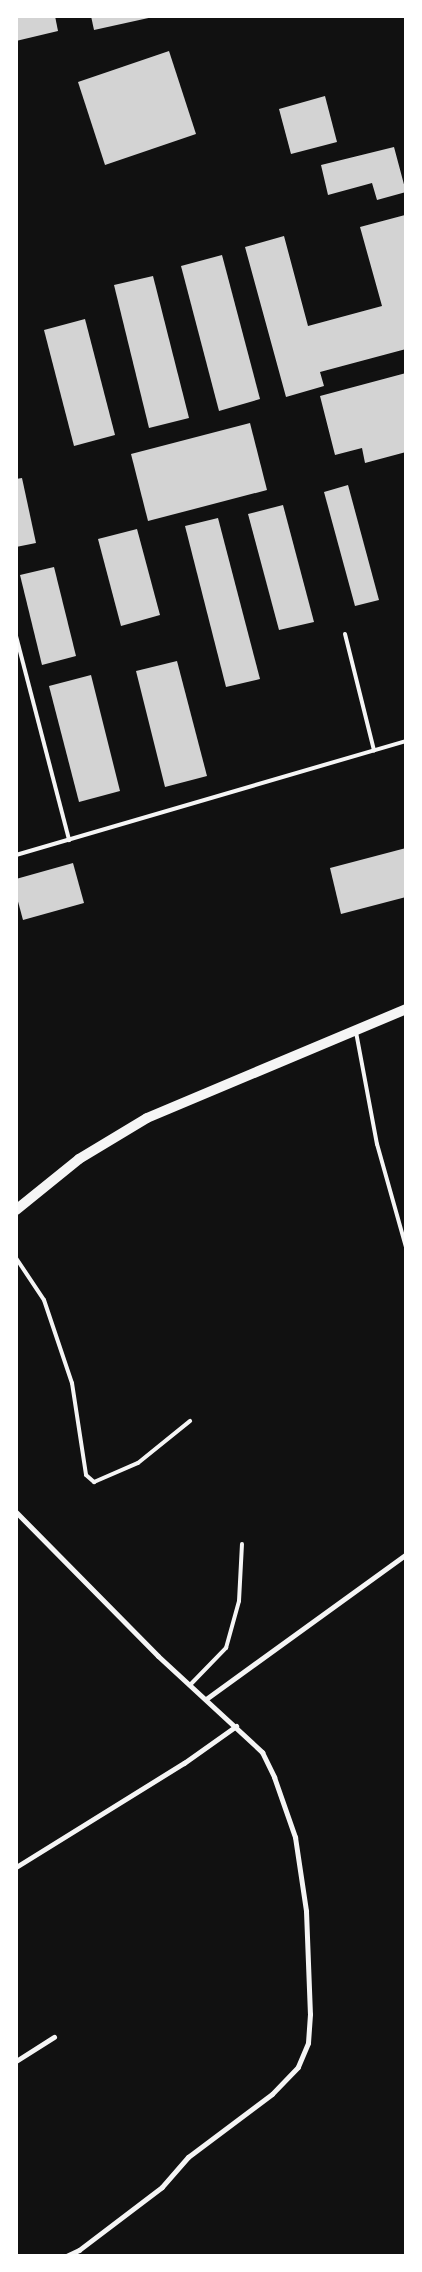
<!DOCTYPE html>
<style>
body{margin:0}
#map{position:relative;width:422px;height:2272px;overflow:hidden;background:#111;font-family:"IBM Plex Sans",sans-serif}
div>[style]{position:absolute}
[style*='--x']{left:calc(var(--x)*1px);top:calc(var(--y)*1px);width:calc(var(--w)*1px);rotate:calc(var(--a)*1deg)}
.building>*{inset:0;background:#d3d3d3}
.service>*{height:4px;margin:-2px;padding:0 2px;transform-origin:2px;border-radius:2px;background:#f5f5f5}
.minor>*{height:5px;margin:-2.5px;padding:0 2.5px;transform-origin:2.5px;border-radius:2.5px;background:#f5f5f5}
.secondary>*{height:10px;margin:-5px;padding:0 5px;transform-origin:5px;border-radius:5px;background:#f5f5f5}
span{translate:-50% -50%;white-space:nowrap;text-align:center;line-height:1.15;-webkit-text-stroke:4px #fff;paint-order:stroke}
.frame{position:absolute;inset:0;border:18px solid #fff;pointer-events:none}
</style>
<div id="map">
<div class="building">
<div style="clip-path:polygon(16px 16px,55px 16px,58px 31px,16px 41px)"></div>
<div style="clip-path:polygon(91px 16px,152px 16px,153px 17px,94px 30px)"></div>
<div style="clip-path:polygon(169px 51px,196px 134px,105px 165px,78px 82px)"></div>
<div style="clip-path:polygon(325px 96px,337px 142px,291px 154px,279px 109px)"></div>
<div style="clip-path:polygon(394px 147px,406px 192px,377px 200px,372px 183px,328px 195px,321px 165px)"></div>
<div style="clip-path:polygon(405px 215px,406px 349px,320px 372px,324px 386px,286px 397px,245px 247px,284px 236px,308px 326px,382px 306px,360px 227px)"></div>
<div style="clip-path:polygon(222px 255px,260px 399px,219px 411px,181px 266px)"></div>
<div style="clip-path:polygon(153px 276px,189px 418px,149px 428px,114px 285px)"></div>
<div style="clip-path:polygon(85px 319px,115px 435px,74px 446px,44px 330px)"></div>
<div style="clip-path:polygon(406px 373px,406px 452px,365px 463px,362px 448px,335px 455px,320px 396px)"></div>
<div style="clip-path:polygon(250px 423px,267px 490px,148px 521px,131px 454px)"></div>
<div style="clip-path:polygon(22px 478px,36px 543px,16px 547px,16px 479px)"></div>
<div style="clip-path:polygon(348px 485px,379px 600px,355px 606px,324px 492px)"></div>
<div style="clip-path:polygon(283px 505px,314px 622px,279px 630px,248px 514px)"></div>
<div style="clip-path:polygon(218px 518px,260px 679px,226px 687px,185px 526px)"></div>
<div style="clip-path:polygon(137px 529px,160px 615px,121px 626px,98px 539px)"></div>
<div style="clip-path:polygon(54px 567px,76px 656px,42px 665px,20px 575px)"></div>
<div style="clip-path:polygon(177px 661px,207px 776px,165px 787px,136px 671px)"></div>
<div style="clip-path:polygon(91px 675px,120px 791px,79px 802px,49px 686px)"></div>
<div style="clip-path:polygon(406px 848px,406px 897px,341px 914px,330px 868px)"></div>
<div style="clip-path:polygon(73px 863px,84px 903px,23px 920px,16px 894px,16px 879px)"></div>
</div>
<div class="service">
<div style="--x:345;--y:634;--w:120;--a:76"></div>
<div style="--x:16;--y:636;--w:211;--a:75.4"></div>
<div style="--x:16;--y:855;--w:406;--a:-16.3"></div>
<div style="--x:356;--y:1032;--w:114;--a:79.4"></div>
<div style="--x:377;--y:1144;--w:107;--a:74.3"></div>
<div style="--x:16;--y:1258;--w:50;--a:56.3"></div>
<div style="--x:44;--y:1300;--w:88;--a:71.4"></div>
<div style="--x:72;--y:1383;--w:93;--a:81.3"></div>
<div style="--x:86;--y:1475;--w:11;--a:41"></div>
<div style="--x:94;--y:1482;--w:48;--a:-23.4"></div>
<div style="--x:138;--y:1463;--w:67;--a:-38.9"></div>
<div style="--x:190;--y:1685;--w:52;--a:-45.8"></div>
<div style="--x:226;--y:1648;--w:49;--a:-74.5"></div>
<div style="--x:239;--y:1601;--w:57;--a:-87"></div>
</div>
<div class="minor">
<div style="--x:16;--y:1512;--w:202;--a:45.4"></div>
<div style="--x:158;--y:1656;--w:142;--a:42.7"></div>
<div style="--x:262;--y:1752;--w:28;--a:64"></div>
<div style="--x:274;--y:1777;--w:64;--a:70.7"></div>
<div style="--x:295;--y:1837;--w:75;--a:81.5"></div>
<div style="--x:306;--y:1911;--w:103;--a:87.8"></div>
<div style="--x:310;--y:2014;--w:29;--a:94"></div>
<div style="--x:308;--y:2043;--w:26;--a:113"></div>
<div style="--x:298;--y:2067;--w:37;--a:134"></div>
<div style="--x:272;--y:2094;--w:105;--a:143.1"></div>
<div style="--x:188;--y:2157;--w:40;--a:131"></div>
<div style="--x:162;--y:2187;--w:104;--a:142.8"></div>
<div style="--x:79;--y:2250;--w:14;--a:155"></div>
<div style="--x:206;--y:1699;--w:247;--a:-35.9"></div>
<div style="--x:16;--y:1867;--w:198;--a:-31.8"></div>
<div style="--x:184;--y:1763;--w:64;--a:-35.4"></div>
<div style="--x:16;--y:2061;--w:45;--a:-32.3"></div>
</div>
<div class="secondary">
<div style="--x:16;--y:1210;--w:81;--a:-39"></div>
<div style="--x:79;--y:1159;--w:79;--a:-31.1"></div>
<div style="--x:147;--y:1118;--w:281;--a:-22.8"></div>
</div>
<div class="frame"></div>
</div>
